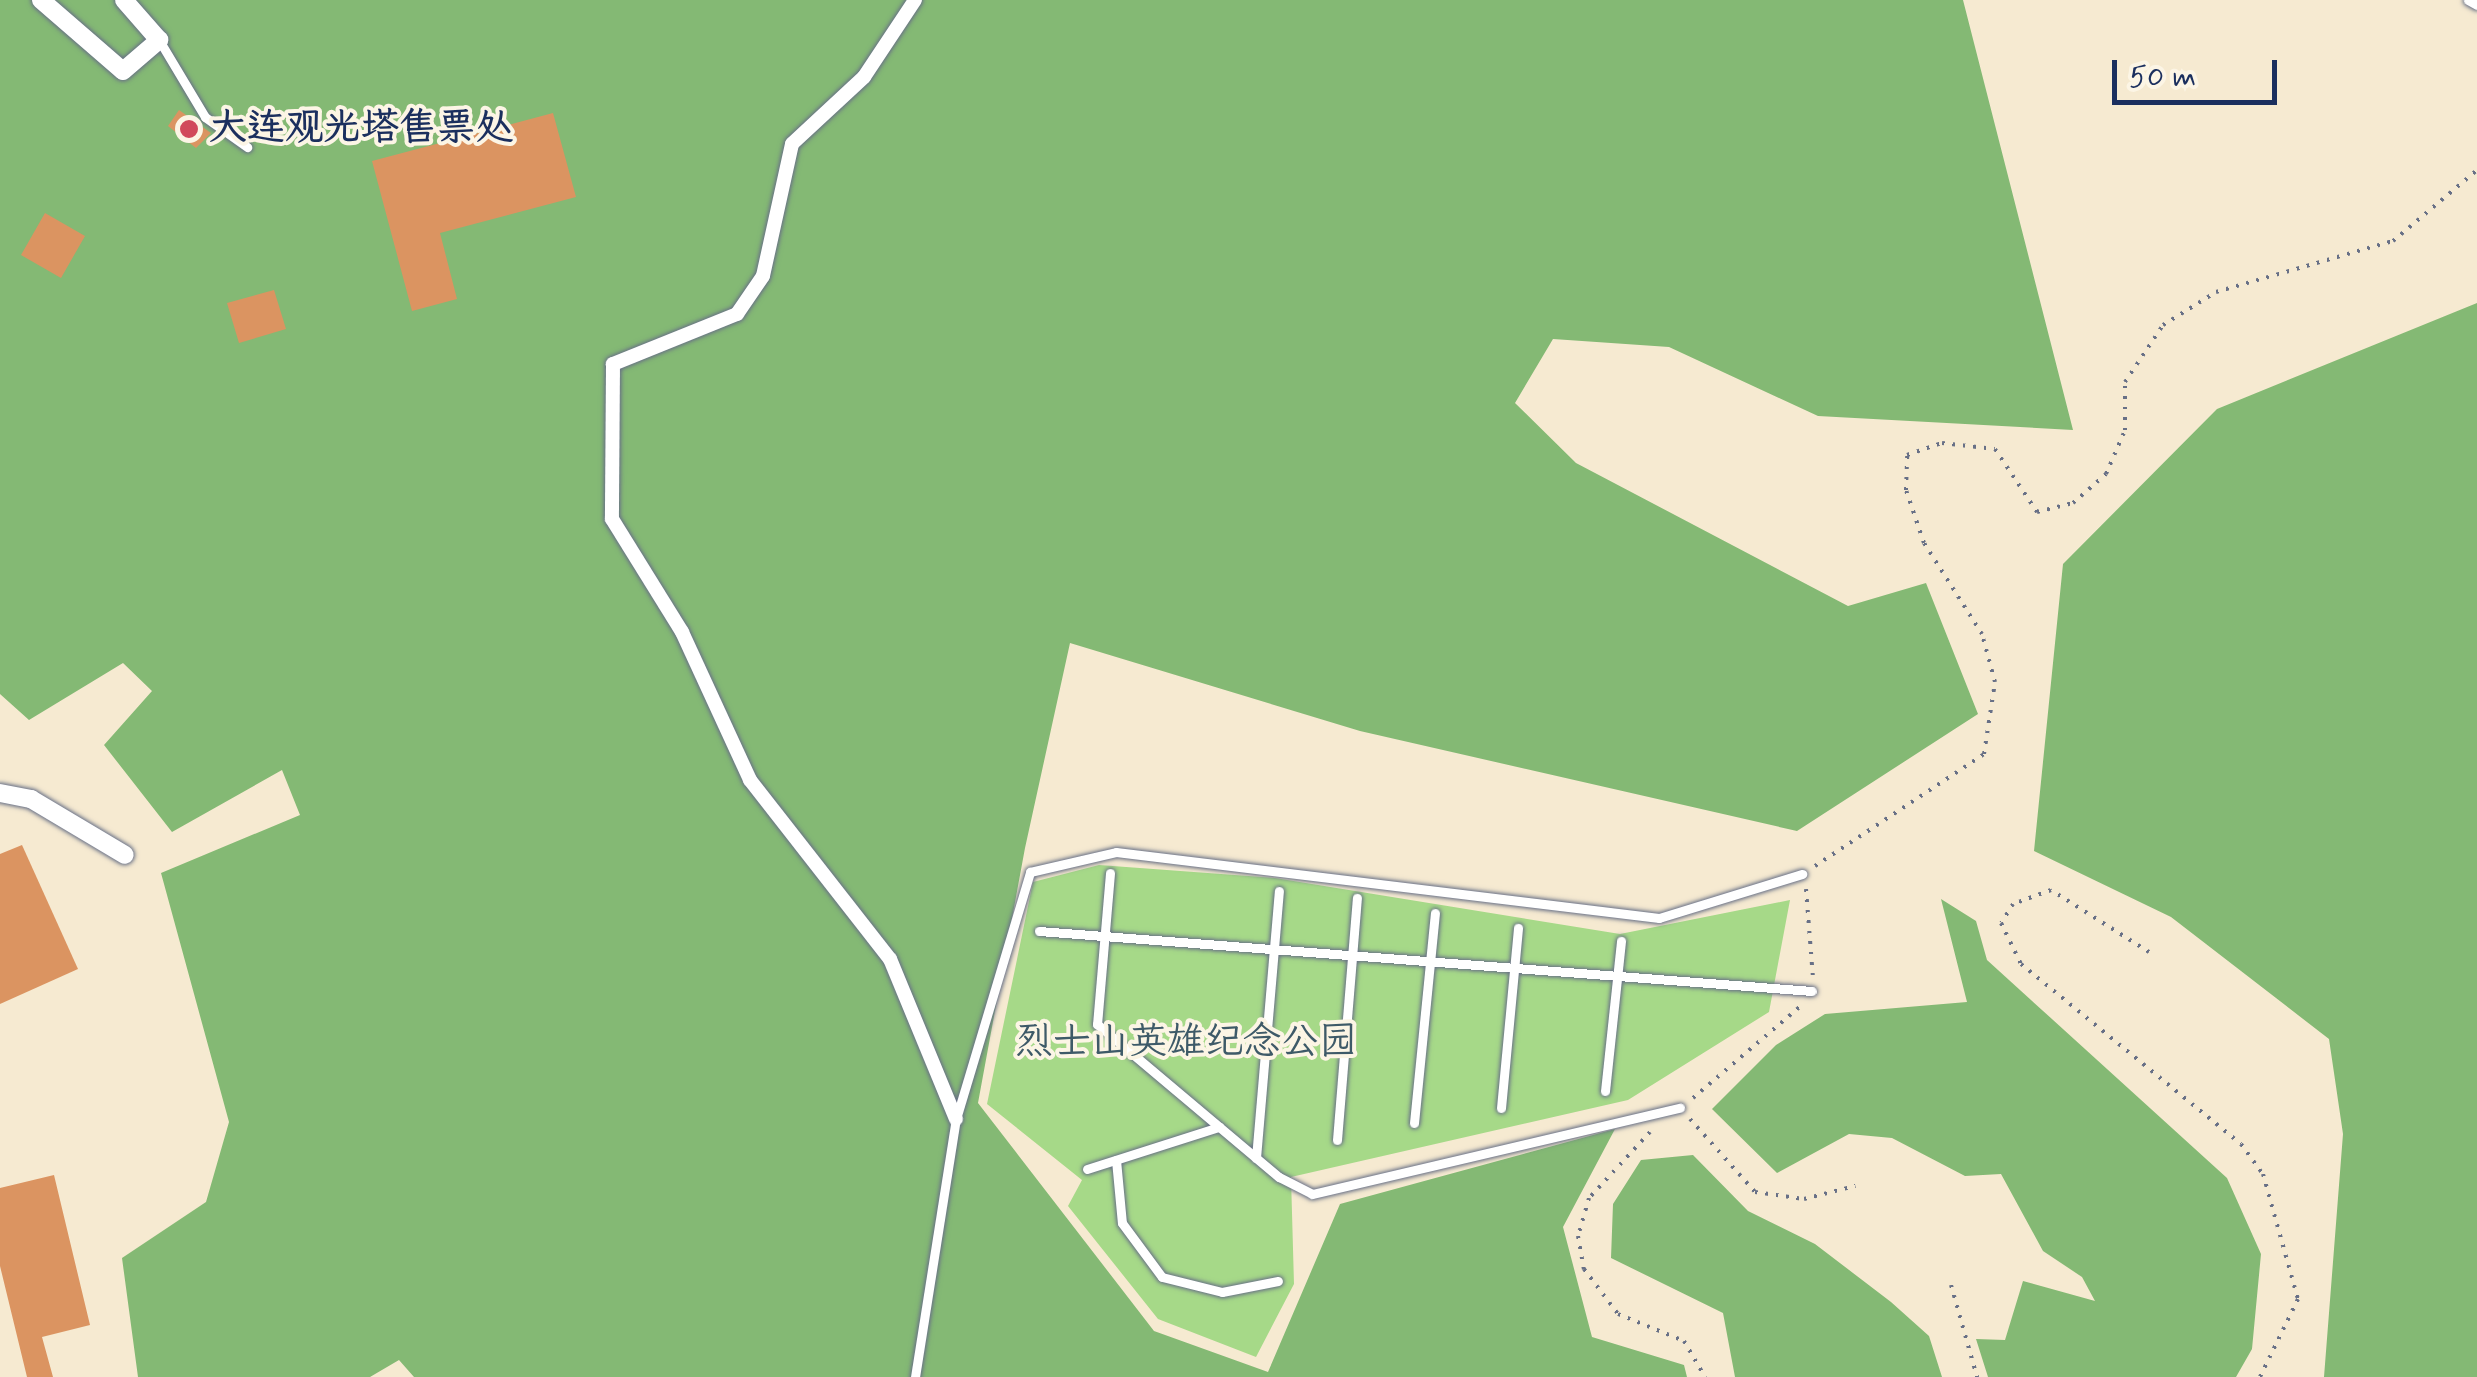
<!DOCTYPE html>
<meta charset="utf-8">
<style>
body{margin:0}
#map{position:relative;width:2477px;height:1377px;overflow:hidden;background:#f6ead1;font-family:Mynerve,"LXGW WenKai TC",sans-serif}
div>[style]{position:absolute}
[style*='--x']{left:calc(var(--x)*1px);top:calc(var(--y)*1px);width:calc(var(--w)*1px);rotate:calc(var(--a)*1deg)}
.green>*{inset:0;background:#a6d988}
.forest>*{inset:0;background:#84b974}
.building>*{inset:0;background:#db9461}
.path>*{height:4px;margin-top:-2px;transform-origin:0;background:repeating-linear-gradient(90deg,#687086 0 2.5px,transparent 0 10.5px)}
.roads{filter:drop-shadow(0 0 2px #687086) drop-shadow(0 0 2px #687086)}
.service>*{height:9px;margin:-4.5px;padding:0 4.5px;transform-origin:4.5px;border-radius:4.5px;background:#fff}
.pedestrian>*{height:14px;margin:-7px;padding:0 7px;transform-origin:7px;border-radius:7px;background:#fff}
.minor>*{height:18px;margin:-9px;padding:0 9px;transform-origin:9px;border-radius:9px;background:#fff}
.dots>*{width:28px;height:28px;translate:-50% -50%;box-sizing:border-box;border:5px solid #fcf5e5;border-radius:50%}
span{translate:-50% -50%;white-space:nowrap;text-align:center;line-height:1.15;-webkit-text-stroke:8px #fcf5e5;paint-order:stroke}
.poi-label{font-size:38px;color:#1b2f5e;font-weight:700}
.left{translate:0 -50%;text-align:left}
.park-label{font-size:38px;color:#3e5a68}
.scale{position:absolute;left:2112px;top:60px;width:165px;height:45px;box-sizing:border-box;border:5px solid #1b2f5e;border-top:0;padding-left:12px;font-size:30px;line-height:35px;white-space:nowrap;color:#1b2f5e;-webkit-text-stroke:8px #fcf5e5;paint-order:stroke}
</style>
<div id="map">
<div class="green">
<div style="clip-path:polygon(1099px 865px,1275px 878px,1620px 934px,1790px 900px,1769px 1012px,1628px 1100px,1291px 1177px,1294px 1284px,1256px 1357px,1158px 1319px,1068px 1206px,1082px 1180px,987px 1104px,1033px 882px)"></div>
</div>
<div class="forest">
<div style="clip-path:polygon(0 0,1963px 0,2073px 430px,1818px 416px,1669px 347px,1553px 339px,1515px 403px,1576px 463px,1848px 606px,1926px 583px,1978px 714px,1797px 831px,1360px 731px,1070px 643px,1025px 848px,978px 1103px,1154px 1331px,1268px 1372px,1340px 1204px,1615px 1129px,1563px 1227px,1592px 1337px,1684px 1365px,1687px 1377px,414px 1377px,399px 1360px,370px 1377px,138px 1377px,122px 1258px,206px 1202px,229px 1122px,161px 873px,300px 815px,282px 770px,172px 832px,104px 745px,152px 691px,123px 663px,29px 720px,0 694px)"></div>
<div style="clip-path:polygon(2477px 303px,2477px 1377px,2324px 1377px,2343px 1134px,2329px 1039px,2171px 917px,2034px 851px,2063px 564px,2217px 409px)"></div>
<div style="clip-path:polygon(1941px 899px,1976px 921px,1987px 960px,2227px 1178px,2261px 1254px,2252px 1349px,2236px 1377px,1988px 1377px,1976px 1339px,2005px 1340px,2023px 1281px,2095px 1301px,2082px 1277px,2043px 1251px,2001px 1174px,1965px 1176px,1892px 1138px,1849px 1134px,1777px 1173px,1712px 1109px,1776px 1045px,1825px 1014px,1967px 1002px)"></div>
<div style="clip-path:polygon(1693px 1155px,1748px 1211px,1815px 1244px,1891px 1302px,1929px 1336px,1942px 1377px,1735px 1377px,1723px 1313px,1611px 1258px,1613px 1204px,1641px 1160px)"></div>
</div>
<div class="building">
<div style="clip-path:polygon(179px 110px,211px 133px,196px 148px,168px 126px)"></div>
<div style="clip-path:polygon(553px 113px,576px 197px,440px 233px,457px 299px,412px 311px,372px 161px)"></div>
<div style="clip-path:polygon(45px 213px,85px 236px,61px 278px,21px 255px)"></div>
<div style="clip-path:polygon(274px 290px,286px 329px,239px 343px,227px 303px)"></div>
<div style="clip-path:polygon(22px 845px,78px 969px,0 1004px,0 854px)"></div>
<div style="clip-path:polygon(54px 1175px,90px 1325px,42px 1337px,53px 1377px,27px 1377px,0 1266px,0 1188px)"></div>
</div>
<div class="path">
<div style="--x:1815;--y:866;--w:203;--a:-33.5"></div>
<div style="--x:1984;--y:754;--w:73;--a:-81.3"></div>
<div style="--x:1995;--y:682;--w:50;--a:-105.2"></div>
<div style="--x:1982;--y:634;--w:108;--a:-122.5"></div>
<div style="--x:1924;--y:543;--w:56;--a:-108.8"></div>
<div style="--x:1906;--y:490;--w:35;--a:-88"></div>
<div style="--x:1907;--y:455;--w:37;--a:-19"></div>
<div style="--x:1942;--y:443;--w:53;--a:6.5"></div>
<div style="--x:1995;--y:449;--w:76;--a:56.3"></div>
<div style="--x:2037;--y:512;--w:37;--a:-14"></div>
<div style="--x:2073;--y:503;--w:44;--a:-41.3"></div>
<div style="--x:2106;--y:474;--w:48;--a:-66.6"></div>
<div style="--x:2125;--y:430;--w:48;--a:-90"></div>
<div style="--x:2125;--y:382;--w:69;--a:-56.3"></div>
<div style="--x:2163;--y:325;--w:62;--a:-31.9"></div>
<div style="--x:2216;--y:292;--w:184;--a:-16.1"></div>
<div style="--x:2393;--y:241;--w:110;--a:-40.2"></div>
<div style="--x:1806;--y:889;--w:89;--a:85.5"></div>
<div style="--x:2149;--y:952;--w:116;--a:-147.7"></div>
<div style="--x:2051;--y:890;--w:40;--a:159.8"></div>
<div style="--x:2013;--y:904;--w:22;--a:122"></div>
<div style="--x:2001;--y:923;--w:46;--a:64"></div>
<div style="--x:2021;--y:964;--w:284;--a:39.3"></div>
<div style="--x:2241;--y:1144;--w:37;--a:54"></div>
<div style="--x:2263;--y:1174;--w:130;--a:74.4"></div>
<div style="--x:2298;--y:1299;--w:87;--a:116"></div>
<div style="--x:1693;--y:1098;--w:145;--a:-40.5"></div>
<div style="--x:1690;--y:1119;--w:98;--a:48.3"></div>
<div style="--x:1755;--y:1192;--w:49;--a:8.1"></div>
<div style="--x:1804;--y:1199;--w:53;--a:-14.3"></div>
<div style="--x:1650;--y:1132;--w:90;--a:132.7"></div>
<div style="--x:1589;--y:1198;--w:40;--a:106"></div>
<div style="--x:1578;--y:1236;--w:34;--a:80"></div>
<div style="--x:1584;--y:1269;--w:56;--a:52.9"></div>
<div style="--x:1618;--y:1314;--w:71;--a:22.2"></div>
<div style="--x:1684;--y:1341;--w:42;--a:59.7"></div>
<div style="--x:1951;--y:1285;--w:96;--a:74.2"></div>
</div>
<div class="roads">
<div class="service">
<div style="--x:2468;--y:0;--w:10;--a:29"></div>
<div style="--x:159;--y:40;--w:90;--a:59.1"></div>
<div style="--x:205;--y:117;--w:52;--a:35.5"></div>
<div style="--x:1110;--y:873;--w:152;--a:94.9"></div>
<div style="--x:1097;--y:1024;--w:238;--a:40.1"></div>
<div style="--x:1279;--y:1177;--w:37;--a:27"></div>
<div style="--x:1312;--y:1194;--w:378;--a:-13.2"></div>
<div style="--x:1039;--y:931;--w:775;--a:4.44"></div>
<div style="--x:1605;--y:1091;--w:151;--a:-83.9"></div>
<div style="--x:1501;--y:1108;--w:181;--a:-84.6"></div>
<div style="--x:1414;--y:1123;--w:211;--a:-84.3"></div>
<div style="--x:1337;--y:1140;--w:243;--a:-85.3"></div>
<div style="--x:1256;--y:1158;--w:268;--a:-85.1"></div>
<div style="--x:1116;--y:1160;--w:63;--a:84.6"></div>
<div style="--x:1122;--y:1223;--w:67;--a:53.5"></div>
<div style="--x:1162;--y:1277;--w:62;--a:14"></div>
<div style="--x:1222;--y:1292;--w:57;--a:-11.1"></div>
<div style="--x:1087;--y:1169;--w:139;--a:-17.7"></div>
<div style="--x:915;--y:1377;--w:261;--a:-81"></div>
<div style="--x:956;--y:1119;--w:258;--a:-73.3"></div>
<div style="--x:1030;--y:872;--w:88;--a:-13.1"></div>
<div style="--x:1116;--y:852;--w:547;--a:6.93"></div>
<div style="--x:1659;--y:918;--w:150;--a:-17.1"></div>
</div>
<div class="pedestrian">
<div style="--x:915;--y:0;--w:92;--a:123.5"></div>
<div style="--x:864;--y:77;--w:98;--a:137.1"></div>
<div style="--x:792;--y:144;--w:135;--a:102.4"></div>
<div style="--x:763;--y:276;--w:46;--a:124.4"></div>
<div style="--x:737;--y:314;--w:134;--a:158"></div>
<div style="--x:613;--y:364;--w:155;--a:90.4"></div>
<div style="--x:612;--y:519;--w:133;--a:58.2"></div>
<div style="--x:682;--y:632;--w:163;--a:65.3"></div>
<div style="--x:750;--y:780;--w:227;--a:52"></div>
<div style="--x:890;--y:959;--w:173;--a:67.6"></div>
</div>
<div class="minor">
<div style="--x:41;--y:0;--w:108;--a:40.9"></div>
<div style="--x:123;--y:71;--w:48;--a:-40.7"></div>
<div style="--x:159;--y:40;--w:53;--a:-131.2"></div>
<div style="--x:0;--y:793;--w:32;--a:11"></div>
<div style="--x:31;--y:799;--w:109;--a:30.8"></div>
</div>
</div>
<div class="dots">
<div style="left:189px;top:129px;background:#d1495b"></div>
</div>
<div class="poi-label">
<span class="left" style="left:209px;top:129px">大连观光塔售票处</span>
</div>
<div class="park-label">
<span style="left:1186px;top:1043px">烈士山英雄纪念公园</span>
</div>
<div class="scale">50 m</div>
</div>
